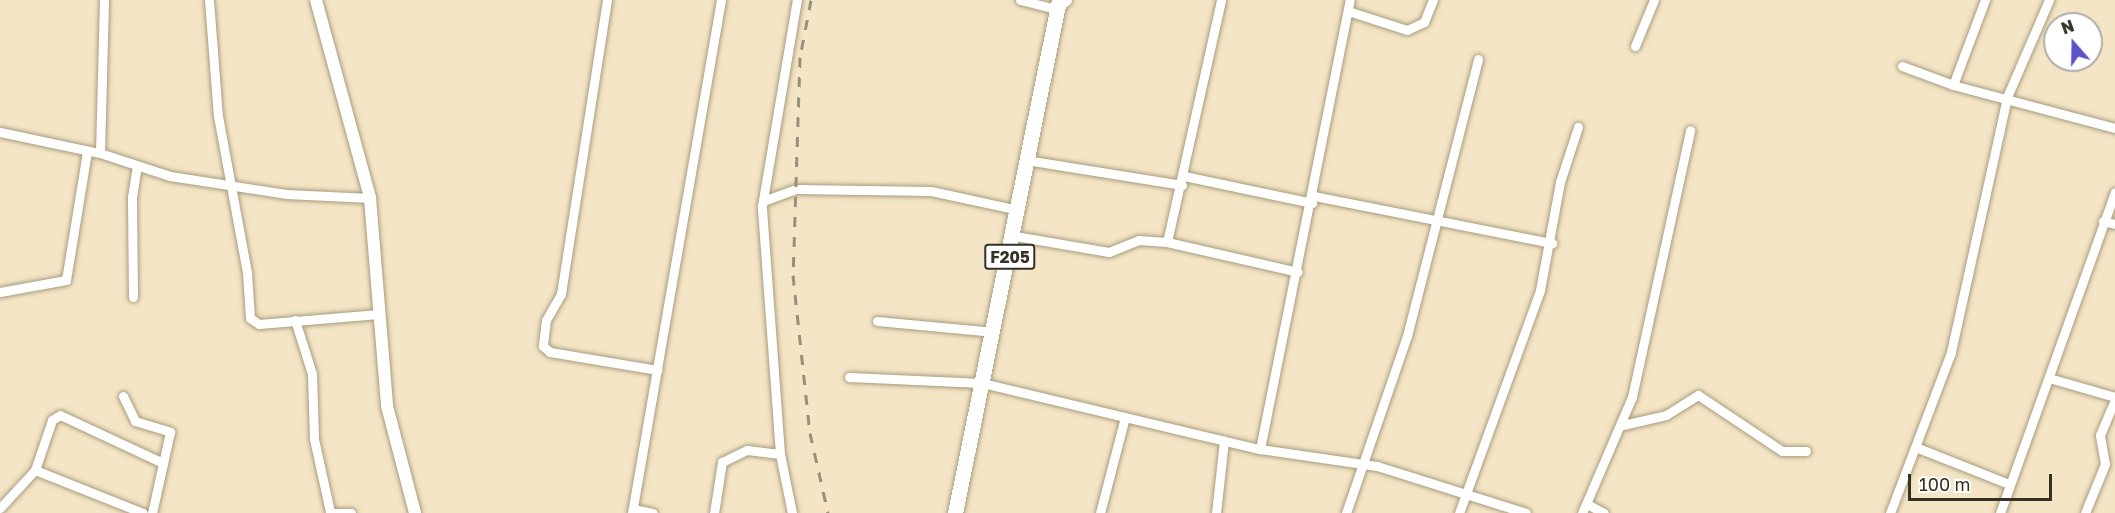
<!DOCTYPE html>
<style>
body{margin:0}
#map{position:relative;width:2115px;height:513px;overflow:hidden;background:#f3e5c5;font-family:"Golos Text",sans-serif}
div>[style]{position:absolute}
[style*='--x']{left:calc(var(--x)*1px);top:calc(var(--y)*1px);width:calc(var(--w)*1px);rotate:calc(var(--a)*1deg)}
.roads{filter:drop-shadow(0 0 2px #a99c7d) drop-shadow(0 0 2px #a99c7d)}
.minor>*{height:9px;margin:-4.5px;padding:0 4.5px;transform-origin:4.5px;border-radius:4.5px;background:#fff}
.tertiary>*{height:12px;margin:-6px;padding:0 6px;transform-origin:6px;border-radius:6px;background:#fff}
.primary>*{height:15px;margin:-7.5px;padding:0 7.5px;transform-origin:7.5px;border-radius:7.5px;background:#fff}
.rail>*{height:3px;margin-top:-1.5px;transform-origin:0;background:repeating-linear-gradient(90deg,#999079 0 10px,transparent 0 20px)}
span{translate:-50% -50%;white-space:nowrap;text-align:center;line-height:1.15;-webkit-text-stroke:4.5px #fff;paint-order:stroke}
.shield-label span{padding:2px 4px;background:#fff;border:2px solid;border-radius:4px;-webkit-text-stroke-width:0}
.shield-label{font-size:16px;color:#363125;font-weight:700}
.north{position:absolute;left:2043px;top:12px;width:60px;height:60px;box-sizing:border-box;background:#fff;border:2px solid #afada8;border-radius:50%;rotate:340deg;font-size:16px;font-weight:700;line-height:24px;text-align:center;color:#363125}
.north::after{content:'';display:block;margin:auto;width:21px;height:27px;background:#5b52cb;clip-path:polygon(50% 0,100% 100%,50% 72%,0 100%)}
.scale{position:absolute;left:1908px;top:474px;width:144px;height:27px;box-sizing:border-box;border:3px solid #363125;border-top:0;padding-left:8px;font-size:18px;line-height:21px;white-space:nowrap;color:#363125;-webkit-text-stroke:4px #fff;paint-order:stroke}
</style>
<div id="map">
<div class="roads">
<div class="minor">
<div style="--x:209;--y:0;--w:116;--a:85.6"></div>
<div style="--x:218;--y:116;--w:159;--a:79.5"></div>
<div style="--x:247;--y:272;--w:46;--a:86.3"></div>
<div style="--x:250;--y:318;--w:11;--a:34"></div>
<div style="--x:259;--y:324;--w:120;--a:-4.8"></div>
<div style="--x:607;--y:0;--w:298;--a:98.9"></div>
<div style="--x:561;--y:294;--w:30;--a:120"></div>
<div style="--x:546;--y:320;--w:26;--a:97"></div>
<div style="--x:543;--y:346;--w:9;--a:41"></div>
<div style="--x:550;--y:352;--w:109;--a:9.5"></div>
<div style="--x:1020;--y:0;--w:37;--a:14"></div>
<div style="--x:1056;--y:9;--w:14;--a:-39"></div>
<div style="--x:1348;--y:11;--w:62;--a:17.9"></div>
<div style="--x:1407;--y:30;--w:19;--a:-25"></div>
<div style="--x:1424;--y:22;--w:24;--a:-68"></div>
<div style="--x:1635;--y:46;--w:50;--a:-67.6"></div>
<div style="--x:1902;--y:66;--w:54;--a:20.4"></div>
<div style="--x:1953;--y:85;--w:168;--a:14.9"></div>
<div style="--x:1953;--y:85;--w:91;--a:-69.4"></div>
<div style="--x:0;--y:132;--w:102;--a:11.9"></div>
<div style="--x:100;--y:153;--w:74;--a:18.2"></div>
<div style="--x:170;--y:176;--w:117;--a:8.8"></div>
<div style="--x:286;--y:194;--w:84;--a:2.7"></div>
<div style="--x:100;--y:153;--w:153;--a:-88.5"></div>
<div style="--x:1026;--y:160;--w:158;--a:9.1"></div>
<div style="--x:1184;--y:176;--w:131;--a:11.9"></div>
<div style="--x:1314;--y:196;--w:243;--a:11.2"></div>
<div style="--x:763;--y:201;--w:35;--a:-20"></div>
<div style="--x:796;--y:189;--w:135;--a:0.8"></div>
<div style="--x:931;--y:191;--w:89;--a:12.3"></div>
<div style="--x:2103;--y:221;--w:12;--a:14"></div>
<div style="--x:1015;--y:236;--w:95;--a:9.7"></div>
<div style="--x:1109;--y:252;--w:32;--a:-22"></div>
<div style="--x:1139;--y:240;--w:28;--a:4"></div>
<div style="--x:1167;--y:242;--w:134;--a:12.9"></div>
<div style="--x:1167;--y:242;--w:248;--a:-77.4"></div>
<div style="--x:0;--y:292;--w:67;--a:-10.3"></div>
<div style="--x:66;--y:280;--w:130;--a:-80.7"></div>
<div style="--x:133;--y:297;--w:100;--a:-90.6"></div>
<div style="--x:132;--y:197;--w:30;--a:-81"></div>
<div style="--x:295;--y:320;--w:57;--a:72.5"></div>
<div style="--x:312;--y:374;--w:65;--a:88.2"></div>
<div style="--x:314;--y:439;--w:75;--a:77.6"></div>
<div style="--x:877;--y:321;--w:118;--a:5.4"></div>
<div style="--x:849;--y:377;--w:133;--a:2.6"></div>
<div style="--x:982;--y:383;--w:286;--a:13.4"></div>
<div style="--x:1260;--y:449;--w:118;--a:8.3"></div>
<div style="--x:1377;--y:466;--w:156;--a:17.5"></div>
<div style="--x:2049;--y:378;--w:69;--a:16.1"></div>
<div style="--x:123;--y:396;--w:28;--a:64"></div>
<div style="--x:135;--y:421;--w:37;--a:17"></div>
<div style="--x:170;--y:432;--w:83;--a:102.5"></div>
<div style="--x:1623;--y:425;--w:44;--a:-13.1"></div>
<div style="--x:1666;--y:415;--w:38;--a:-32"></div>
<div style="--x:1698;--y:395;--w:101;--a:33.7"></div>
<div style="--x:1782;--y:451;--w:24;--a:0"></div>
<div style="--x:1918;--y:448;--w:98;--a:21.6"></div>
<div style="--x:1260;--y:449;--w:458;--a:-78.7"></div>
<div style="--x:35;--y:470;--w:53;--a:-71.2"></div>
<div style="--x:52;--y:420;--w:9;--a:-32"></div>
<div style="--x:60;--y:415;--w:114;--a:25"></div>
<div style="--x:1587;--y:504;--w:19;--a:28"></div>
<div style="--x:0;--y:508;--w:52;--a:-47.4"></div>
<div style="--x:35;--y:470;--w:116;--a:21.7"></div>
<div style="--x:633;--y:509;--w:20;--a:11"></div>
<div style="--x:330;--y:513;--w:21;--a:0"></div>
<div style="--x:632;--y:513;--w:521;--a:-80.16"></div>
<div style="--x:714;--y:513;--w:52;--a:-81.1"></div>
<div style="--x:722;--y:462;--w:28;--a:-26"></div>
<div style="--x:747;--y:450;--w:33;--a:7"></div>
<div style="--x:792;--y:513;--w:60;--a:-101.5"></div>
<div style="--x:780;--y:454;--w:249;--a:-94.2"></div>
<div style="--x:762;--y:206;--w:209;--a:-80.4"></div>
<div style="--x:1100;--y:513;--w:99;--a:-75.4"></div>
<div style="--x:1216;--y:513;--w:73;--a:-83.7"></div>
<div style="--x:1346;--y:513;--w:187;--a:-71"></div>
<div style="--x:1407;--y:336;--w:286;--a:-75.6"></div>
<div style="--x:1459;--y:513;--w:237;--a:-70"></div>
<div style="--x:1540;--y:290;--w:110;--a:-79.5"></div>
<div style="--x:1560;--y:182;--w:58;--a:-71.9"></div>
<div style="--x:1582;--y:513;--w:126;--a:-66.7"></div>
<div style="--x:1632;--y:397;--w:273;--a:-77.7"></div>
<div style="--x:1890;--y:513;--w:172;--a:-69.2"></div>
<div style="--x:1951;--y:352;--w:261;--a:-77.6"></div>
<div style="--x:2007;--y:97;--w:106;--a:-66.6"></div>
<div style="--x:2000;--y:513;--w:341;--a:-70.3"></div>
<div style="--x:2085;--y:513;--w:53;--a:-67.8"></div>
<div style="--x:2105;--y:464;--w:29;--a:-100"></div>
<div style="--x:2100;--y:435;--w:38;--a:-67"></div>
</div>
<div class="tertiary">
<div style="--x:316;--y:0;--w:205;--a:74.7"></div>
<div style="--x:370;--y:198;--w:209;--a:85.3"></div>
<div style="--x:387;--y:406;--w:111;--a:75.3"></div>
</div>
<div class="primary">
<div style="--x:955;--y:513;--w:523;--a:-78.54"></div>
</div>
</div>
<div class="rail">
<div style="--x:811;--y:0;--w:58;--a:100.9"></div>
<div style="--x:800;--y:57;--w:218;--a:91.8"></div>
<div style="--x:793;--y:275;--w:159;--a:83.9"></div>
<div style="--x:810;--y:433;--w:82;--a:77.3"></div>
</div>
<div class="shield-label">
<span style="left:1010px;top:257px">F205</span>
</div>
<div class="north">N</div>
<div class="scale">100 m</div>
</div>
